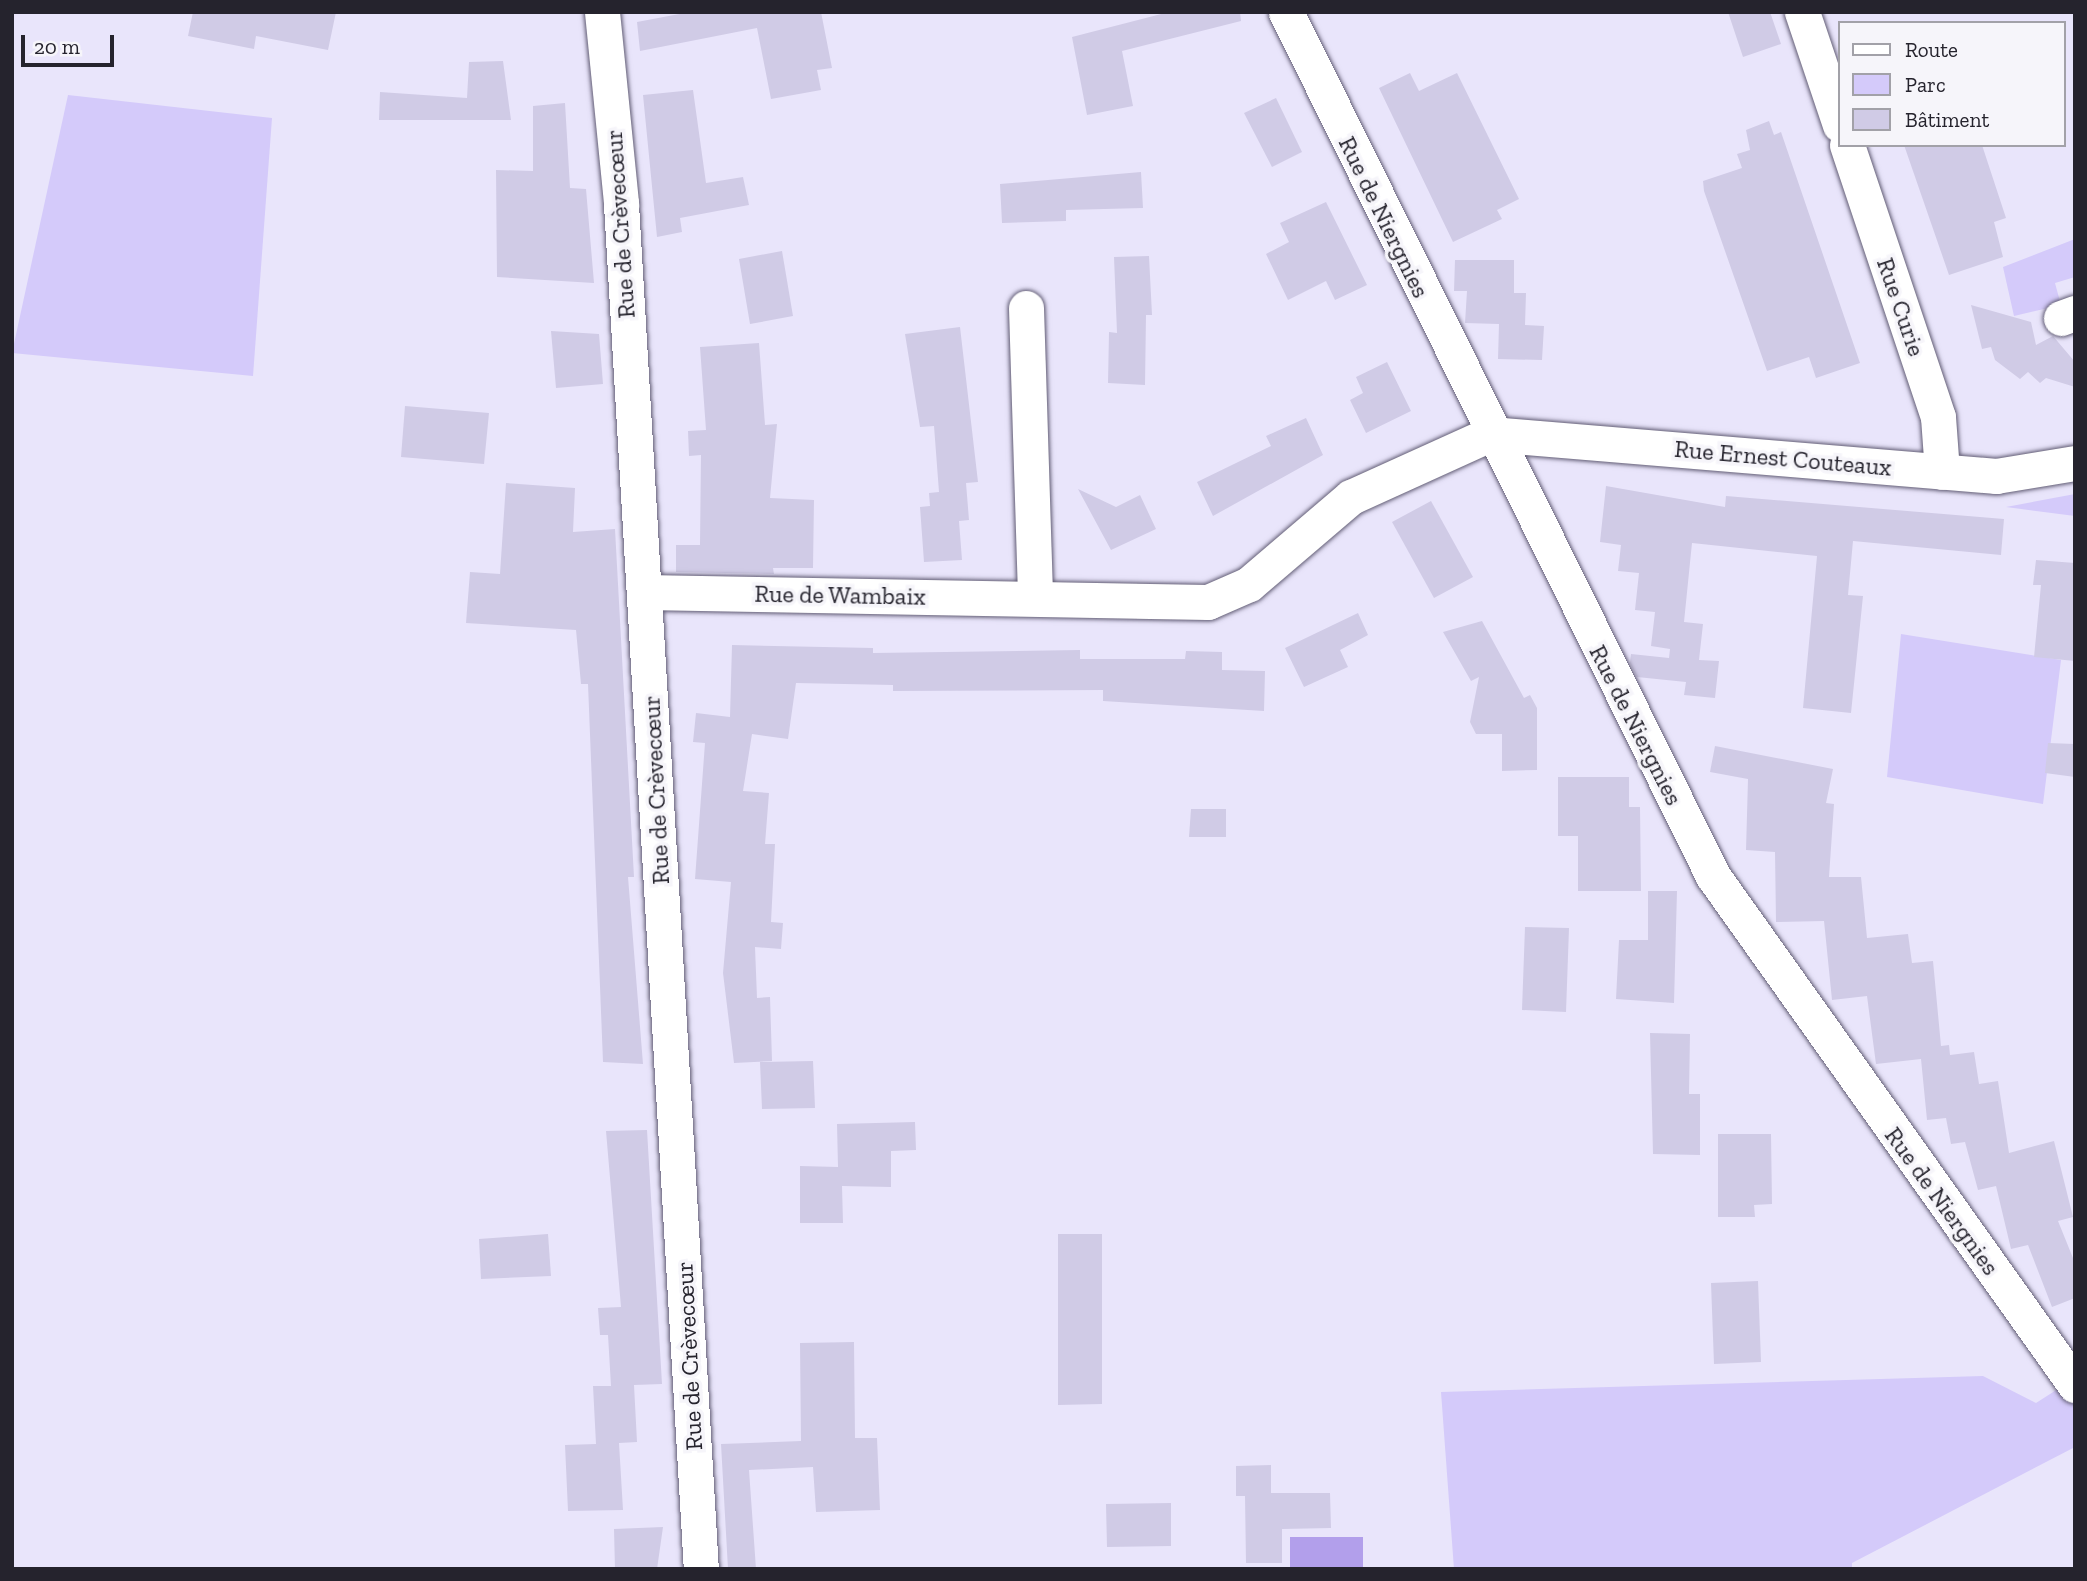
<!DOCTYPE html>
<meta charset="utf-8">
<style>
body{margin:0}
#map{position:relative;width:2087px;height:1581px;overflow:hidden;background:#e9e5fb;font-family:"Zilla Slab",serif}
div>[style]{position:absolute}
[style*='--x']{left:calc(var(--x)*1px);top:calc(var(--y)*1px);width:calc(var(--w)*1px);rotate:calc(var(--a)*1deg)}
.green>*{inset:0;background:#d4cafa}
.water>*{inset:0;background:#b29feb}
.building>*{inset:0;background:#d0cbe6}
.roads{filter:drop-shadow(0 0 2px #625d75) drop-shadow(0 0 2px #625d75)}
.minor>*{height:35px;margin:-17.5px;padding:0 17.5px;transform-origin:17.5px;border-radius:17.5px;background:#fff}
span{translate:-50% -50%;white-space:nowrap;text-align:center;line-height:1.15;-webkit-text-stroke:7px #f6f5fa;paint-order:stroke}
.street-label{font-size:24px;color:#25232d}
.frame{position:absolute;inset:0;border:14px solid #25232d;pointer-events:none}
.legend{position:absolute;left:1838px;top:21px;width:228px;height:126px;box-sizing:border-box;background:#f6f5fa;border:2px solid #a2a1a8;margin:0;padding:9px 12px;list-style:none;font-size:21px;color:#25232d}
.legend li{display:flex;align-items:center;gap:14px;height:35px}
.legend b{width:35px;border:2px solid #a2a1a8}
.scale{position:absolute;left:21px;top:35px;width:93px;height:32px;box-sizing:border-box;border:4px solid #25232d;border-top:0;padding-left:9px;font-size:21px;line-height:24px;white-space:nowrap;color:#25232d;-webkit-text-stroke:5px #f6f5fa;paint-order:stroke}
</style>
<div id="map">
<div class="green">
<div style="clip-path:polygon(68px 95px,272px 118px,253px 376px,12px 353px)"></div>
<div style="clip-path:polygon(2075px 239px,2075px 277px,2055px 283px,2061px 305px,2014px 316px,2003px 267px)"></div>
<div style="clip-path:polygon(2075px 494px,2075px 516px,2006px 507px)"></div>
<div style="clip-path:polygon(1901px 634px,2061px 660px,2043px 804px,1887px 777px)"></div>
<div style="clip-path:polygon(1983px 1376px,2036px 1403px,2075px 1378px,2075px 1447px,1852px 1563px,1852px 1569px,1454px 1569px,1441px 1392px)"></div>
</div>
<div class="water">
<div style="clip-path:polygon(1290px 1537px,1363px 1537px,1363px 1569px,1290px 1569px)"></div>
</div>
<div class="building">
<div style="clip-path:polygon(193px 12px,336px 12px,328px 50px,256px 36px,254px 49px,188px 36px)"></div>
<div style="clip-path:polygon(690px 12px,821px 12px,832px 68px,817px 70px,821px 90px,771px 99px,757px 28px,640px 51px,637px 22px)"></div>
<div style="clip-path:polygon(1169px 12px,1240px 12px,1241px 21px,1122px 51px,1133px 106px,1087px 115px,1072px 37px)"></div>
<div style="clip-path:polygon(1728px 12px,1770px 12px,1781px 44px,1743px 57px)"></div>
<div style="clip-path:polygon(503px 61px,511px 120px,379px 120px,380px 92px,467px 98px,469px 62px)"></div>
<div style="clip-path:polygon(1410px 73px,1419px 91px,1457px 73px,1519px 199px,1497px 210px,1502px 219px,1453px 242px,1379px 88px)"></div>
<div style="clip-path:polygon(693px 90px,706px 183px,743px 177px,749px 205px,680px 218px,682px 232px,657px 237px,643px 95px)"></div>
<div style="clip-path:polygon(1276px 98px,1302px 152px,1272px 167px,1244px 113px)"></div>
<div style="clip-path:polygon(565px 103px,570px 188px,586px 189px,594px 283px,497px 277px,496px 170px,533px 171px,533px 106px)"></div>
<div style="clip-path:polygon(1769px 121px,1774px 135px,1781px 132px,1860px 363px,1816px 378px,1809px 357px,1767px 371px,1704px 191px,1703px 181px,1742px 168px,1737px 154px,1750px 150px,1746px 130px)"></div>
<div style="clip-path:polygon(1904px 145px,1982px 145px,2006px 218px,1994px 222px,2003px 257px,1949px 275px)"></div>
<div style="clip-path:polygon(1141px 172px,1143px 208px,1066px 210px,1066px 221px,1002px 223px,1000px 184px)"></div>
<div style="clip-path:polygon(1326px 202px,1367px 285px,1335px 300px,1326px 281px,1288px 300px,1266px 254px,1289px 242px,1280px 223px)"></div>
<div style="clip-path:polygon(782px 251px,793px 316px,750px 324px,739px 259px)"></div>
<div style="clip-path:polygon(1149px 256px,1152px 315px,1146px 315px,1145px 385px,1108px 383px,1109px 332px,1117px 333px,1114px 257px)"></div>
<div style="clip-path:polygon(1455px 260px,1514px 260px,1514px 293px,1526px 293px,1525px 325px,1544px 326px,1542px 360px,1498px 359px,1499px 324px,1465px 323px,1467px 291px,1454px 291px)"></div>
<div style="clip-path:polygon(1971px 305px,2031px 322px,2036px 345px,2053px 336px,2075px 362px,2075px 387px,2046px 378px,2040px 383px,2028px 372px,2020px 379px,1995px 360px,1991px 347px,1982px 349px)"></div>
<div style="clip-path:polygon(960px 327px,978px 482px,966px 483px,969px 520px,959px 521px,962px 560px,924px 562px,920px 507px,930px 506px,929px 493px,939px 492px,934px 426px,920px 427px,905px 334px)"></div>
<div style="clip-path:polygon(551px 331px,599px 334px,603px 384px,556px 388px)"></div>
<div style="clip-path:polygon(759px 343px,765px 425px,777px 424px,770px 498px,814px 500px,813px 568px,773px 568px,774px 574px,676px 572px,676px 545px,700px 545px,701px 455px,689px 456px,688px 431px,706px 430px,700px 347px)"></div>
<div style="clip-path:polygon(1387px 362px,1411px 411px,1366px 433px,1350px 400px,1363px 393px,1356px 377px)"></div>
<div style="clip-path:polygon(405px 406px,489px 413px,484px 464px,401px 457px)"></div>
<div style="clip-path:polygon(1306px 418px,1323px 455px,1213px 516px,1197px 482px,1271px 446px,1266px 436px)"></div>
<div style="clip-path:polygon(506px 483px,575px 488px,573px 532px,615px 529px,634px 877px,628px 877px,643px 1064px,603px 1062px,588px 684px,581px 684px,576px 630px,466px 623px,470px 572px,500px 574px)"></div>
<div style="clip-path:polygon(1606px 486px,1725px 507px,1726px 496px,2004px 519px,2001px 555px,1853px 541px,1848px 595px,1863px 596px,1851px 713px,1803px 708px,1817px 556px,1692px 543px,1684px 622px,1703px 624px,1699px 660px,1719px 661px,1715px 698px,1684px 695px,1686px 682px,1637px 677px,1630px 663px,1631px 654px,1669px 658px,1670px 649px,1651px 646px,1655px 612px,1635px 610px,1639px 573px,1618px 571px,1621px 545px,1600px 542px)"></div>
<div style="clip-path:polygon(1078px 489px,1116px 507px,1140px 495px,1156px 529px,1111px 550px)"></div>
<div style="clip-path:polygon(1431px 501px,1473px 577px,1434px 598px,1392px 522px)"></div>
<div style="clip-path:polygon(2036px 560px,2075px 563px,2075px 661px,2034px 657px,2041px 585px,2033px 585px)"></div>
<div style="clip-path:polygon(1358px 613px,1368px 635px,1340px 650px,1348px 667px,1304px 687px,1285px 648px)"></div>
<div style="clip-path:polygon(1482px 621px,1524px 698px,1530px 695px,1537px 708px,1537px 770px,1502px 771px,1502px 734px,1476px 734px,1470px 722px,1479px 677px,1471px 681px,1443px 632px)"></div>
<div style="clip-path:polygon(732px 645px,873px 648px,873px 653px,1080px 650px,1080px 659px,1185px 659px,1186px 651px,1222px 652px,1222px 670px,1265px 671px,1264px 711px,1103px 701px,1103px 690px,893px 691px,893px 685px,796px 683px,788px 739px,752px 734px,743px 791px,769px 793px,765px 844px,775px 844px,771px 922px,783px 923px,781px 949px,755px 947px,757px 998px,770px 997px,772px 1061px,734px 1063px,723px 973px,731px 882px,695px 879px,705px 743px,693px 742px,696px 713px,730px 717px)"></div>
<div style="clip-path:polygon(2048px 743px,2075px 744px,2075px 777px,2045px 773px)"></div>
<div style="clip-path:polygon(1715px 746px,1833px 769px,1826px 803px,1834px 804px,1829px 877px,1861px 877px,1867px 938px,1908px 934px,1912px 963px,1933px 961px,1941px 1046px,1949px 1045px,1950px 1055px,1974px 1052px,1979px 1084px,1998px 1081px,2009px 1153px,2054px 1141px,2073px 1217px,2058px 1221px,2075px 1263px,2075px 1298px,2052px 1307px,2028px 1245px,2011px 1249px,1996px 1186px,1978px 1190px,1965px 1142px,1951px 1144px,1946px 1118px,1927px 1120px,1921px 1059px,1876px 1064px,1867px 996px,1832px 1000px,1824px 921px,1776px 922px,1775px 852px,1746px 850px,1748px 779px,1710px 772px)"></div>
<div style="clip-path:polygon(1558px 777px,1629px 777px,1629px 807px,1640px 807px,1641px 891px,1578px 891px,1578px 836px,1558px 836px)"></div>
<div style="clip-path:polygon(1191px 809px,1226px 809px,1226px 837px,1189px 837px)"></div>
<div style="clip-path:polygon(1648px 891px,1677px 891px,1674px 1003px,1616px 999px,1619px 940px,1648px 940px)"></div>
<div style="clip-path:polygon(1525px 927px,1569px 928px,1566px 1012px,1522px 1010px)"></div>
<div style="clip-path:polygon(1650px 1033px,1690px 1034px,1689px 1094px,1700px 1094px,1700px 1155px,1653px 1154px)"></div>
<div style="clip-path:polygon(813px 1061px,815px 1108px,762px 1109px,760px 1062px)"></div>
<div style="clip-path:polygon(915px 1122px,916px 1150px,891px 1151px,891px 1187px,842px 1186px,843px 1223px,800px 1223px,800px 1166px,838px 1167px,837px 1124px)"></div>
<div style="clip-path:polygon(647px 1130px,662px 1384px,634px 1385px,637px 1442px,619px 1443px,623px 1510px,568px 1511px,565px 1445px,596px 1444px,593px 1386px,611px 1386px,608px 1335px,600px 1335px,598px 1308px,621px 1307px,606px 1131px)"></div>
<div style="clip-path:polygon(1718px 1134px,1771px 1134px,1772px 1204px,1754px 1205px,1755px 1217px,1718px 1217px)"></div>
<div style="clip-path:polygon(548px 1234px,551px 1276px,481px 1279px,479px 1239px)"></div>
<div style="clip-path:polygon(1058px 1234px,1102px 1234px,1102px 1404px,1058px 1405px)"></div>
<div style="clip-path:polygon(1758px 1281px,1761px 1362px,1714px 1364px,1711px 1283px)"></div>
<div style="clip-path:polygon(854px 1342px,855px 1438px,877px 1438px,880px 1510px,816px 1512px,813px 1467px,749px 1470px,756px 1569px,728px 1569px,721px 1444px,801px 1441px,800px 1343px)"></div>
<div style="clip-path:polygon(1271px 1465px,1271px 1493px,1330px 1493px,1331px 1528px,1282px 1529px,1282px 1563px,1246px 1563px,1245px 1496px,1236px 1496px,1236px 1466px)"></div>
<div style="clip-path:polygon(1171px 1503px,1171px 1546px,1107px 1547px,1106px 1504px)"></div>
<div style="clip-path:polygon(663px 1527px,657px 1569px,615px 1569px,614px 1529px)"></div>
</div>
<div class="roads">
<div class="minor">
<div style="--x:602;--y:12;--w:193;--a:84.3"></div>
<div style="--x:621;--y:204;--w:1367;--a:86.65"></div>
<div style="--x:1286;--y:12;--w:964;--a:63.7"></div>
<div style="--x:1713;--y:876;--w:625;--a:54.58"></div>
<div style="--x:1802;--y:12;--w:119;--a:71.4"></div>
<div style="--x:1847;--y:145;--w:287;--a:71.5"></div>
<div style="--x:1938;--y:417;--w:55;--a:85.8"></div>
<div style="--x:1026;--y:308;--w:290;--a:88.2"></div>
<div style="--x:2061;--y:318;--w:15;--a:-20"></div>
<div style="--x:644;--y:592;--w:564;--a:1.02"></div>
<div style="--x:1208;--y:602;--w:45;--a:-23.7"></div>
<div style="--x:1249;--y:584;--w:134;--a:-40.5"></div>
<div style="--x:1351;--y:497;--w:153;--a:-24.4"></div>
<div style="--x:1490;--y:434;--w:508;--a:4.74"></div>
<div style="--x:1996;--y:476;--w:80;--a:-9.3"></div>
</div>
</div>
<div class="street-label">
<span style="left:1384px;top:217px;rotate:64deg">Rue de Niergnies</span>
<span style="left:620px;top:224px;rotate:-94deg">Rue de Crèvecœur</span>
<span style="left:1901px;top:307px;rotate:71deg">Rue Curie</span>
<span style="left:1783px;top:458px;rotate:5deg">Rue Ernest Couteaux</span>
<span style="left:840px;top:595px;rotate:1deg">Rue de Wambaix</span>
<span style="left:1636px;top:725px;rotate:63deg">Rue de Niergnies</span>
<span style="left:656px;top:790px;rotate:-93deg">Rue de Crèvecœur</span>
<span style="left:1942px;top:1201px;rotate:54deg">Rue de Niergnies</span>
<span style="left:689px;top:1356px;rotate:-93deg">Rue de Crèvecœur</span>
</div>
<div class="frame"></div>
<ul class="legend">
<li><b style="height:9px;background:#fff"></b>Route</li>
<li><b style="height:19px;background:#d4cafa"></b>Parc</li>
<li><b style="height:19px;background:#d0cbe6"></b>Bâtiment</li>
</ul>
<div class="scale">20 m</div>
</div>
